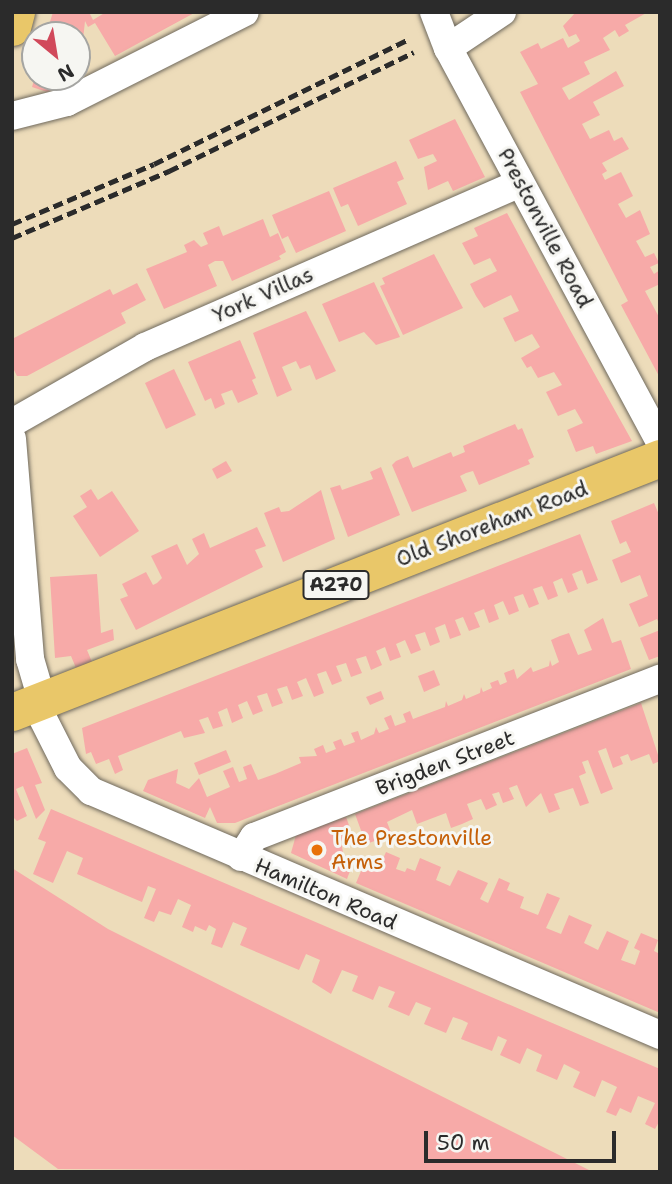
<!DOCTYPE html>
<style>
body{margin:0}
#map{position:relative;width:672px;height:1184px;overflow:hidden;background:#eddcba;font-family:"Shantell Sans",sans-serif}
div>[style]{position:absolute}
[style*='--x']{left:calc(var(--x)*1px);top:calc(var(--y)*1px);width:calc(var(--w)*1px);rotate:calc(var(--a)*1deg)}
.building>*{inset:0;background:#f7aaa8}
.roads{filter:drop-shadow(0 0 2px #6f695d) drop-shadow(0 0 2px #6f695d)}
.minor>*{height:28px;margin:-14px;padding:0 14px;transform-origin:14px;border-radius:14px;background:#fff}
.major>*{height:37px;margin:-18.5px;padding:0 18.5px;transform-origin:18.5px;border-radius:18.5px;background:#e9c769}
.rail>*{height:5px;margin-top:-2.5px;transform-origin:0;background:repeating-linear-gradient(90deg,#2b2b2b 0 10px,transparent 0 15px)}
.dots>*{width:19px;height:19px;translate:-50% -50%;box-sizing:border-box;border:4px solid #f6f6f2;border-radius:50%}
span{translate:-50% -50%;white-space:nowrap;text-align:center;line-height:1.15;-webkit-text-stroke:6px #f6f6f2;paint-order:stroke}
.shield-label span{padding:2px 5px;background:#f6f6f2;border:2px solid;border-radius:5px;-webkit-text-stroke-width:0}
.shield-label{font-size:19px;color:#2b2b2b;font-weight:700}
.street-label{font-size:21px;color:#2b2b2b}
.food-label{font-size:21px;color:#c56008}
.left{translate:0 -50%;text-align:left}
.frame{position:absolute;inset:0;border:14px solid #2b2b2b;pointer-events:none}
.north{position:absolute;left:21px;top:21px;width:70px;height:70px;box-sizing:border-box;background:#f6f6f2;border:2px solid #a5a5a2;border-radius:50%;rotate:150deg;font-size:19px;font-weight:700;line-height:28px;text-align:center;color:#2b2b2b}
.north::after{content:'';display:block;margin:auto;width:24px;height:32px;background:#d1495b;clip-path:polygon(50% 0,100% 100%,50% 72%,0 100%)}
.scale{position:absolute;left:424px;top:1131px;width:192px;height:32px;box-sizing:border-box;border:4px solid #2b2b2b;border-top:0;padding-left:9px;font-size:21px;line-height:24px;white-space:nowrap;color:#2b2b2b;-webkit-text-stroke:5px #f6f6f2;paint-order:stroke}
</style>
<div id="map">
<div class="building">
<div style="clip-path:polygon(53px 12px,89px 12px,93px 20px,106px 12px,196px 12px,115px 56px,95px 23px,88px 27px,85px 21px,83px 40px,77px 35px,46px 35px)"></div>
<div style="clip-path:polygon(576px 12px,648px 12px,625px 25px,629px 31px,619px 37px,615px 30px,603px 38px,610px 50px,584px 62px,590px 74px,562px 88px,569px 100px,616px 71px,624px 86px,593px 102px,600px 115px,582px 124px,590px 139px,609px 130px,614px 141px,622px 137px,629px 149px,602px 163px,607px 171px,602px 174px,605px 180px,621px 172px,633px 196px,618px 204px,626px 218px,640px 210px,650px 234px,636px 241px,645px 257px,654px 253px,659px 263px,650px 267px,654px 274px,660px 270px,660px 284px,645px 291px,660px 319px,660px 378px,621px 305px,628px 301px,520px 92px,538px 84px,520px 52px,538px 43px,541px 49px,563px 38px,568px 48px,580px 41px,576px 34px,569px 37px,563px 26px)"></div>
<div style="clip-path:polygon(35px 77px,75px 77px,47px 92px,32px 87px)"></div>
<div style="clip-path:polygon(455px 119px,485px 177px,453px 191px,448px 181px,428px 190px,424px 167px,437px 161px,433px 154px,418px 159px,409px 140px)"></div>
<div style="clip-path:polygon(396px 161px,404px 179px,397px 182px,407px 204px,358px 226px,348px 204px,341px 207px,333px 188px)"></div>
<div style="clip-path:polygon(329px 191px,346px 231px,296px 253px,288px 236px,282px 239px,272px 215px)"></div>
<div style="clip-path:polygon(507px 213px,569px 328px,632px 441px,596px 454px,593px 446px,576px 452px,567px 430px,583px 423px,575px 409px,558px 416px,546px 392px,562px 385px,554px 372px,538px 378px,531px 366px,527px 368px,521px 358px,540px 347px,532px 334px,515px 342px,503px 318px,519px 311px,511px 295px,484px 308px,476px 296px,470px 284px,497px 271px,490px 258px,474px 265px,462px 243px,478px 236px,474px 228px)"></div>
<div style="clip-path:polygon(263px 219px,270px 237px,278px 233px,286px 252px,279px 256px,281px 259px,232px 281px,223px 261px,215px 261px,208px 265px,217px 286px,164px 309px,146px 269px,187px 252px,184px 245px,194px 240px,201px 247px,208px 244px,203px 233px,219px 226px,223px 236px)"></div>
<div style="clip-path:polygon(434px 254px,463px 308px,403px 335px,380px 286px,385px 284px,382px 278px)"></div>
<div style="clip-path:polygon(374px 282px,400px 337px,376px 345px,364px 332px,339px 342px,322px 304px)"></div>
<div style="clip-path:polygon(137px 283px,146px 300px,121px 313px,126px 323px,27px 376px,17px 376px,12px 366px,12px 339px,110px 289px,113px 295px)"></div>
<div style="clip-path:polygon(306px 311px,336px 371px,316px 380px,310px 365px,300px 369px,296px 361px,282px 367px,292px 390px,277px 397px,253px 333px)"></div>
<div style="clip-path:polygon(240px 340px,256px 378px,252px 380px,258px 394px,238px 403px,232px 390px,221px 394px,225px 404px,215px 409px,211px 398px,205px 401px,188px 362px)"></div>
<div style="clip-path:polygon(174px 369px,196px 415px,166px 429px,145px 383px)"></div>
<div style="clip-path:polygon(515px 424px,518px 430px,522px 428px,534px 457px,528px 460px,530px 464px,479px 485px,473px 471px,466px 473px,460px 476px,467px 491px,412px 512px,392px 465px,396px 461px,408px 456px,413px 468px,451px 452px,453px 457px,465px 452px,463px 446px)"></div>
<div style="clip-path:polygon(226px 461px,232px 471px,217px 479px,212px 469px)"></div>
<div style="clip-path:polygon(381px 467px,400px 515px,348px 537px,330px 488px,340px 485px,342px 490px,373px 479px,370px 472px)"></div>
<div style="clip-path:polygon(91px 489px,98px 500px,112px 491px,139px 531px,100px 557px,73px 516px,87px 507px,80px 496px)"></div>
<div style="clip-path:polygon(321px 490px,335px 539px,283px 562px,264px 513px,279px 507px,281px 512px,289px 511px)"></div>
<div style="clip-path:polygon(654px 503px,660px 517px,660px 626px,657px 619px,639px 627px,629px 604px,648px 596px,640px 575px,621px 583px,612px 560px,631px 552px,626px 541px,620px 544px,611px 521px)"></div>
<div style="clip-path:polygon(257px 527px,266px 546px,255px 550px,263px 567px,136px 630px,120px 599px,128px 596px,122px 584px,146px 572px,153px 585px,157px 583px,162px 578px,151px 556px,177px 544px,187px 565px,199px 554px,192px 539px,204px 533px,210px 548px)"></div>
<div style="clip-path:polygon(580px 534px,598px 580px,587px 584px,582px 570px,572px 574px,578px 589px,568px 593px,562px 578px,553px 582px,558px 596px,548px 600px,542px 586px,533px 589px,539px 604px,529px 608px,523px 594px,514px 597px,519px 611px,509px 615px,503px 601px,494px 605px,499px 619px,489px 623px,484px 609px,474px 613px,480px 627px,469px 631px,463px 617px,455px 620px,461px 635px,450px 639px,445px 624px,435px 628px,440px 642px,430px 646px,425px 632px,415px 635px,421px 650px,411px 654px,405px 640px,396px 644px,401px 657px,390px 661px,385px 647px,376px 651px,382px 665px,371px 670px,366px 656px,356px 659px,362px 673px,351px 677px,346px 663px,336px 666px,342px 681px,332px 685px,326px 671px,317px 674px,324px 693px,314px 697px,306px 678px,297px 682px,303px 696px,292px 700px,287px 686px,277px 689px,283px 703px,272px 707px,267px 693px,257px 696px,263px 711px,253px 715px,247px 701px,238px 705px,243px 718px,232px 723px,227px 708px,218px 712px,223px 726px,213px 729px,208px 717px,199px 720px,205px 733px,184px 738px,181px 731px,118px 756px,123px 770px,115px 774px,109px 759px,96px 764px,91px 752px,86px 754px,82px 728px)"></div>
<div style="clip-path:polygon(97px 574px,101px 633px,113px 629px,114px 640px,87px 650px,92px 662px,76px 668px,71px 656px,55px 658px,50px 577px)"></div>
<div style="clip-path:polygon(603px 618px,612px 643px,621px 640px,631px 669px,235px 823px,217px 823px,210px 807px,205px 818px,143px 791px,148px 780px,178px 769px,176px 783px,189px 789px,199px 778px,207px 797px,230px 787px,223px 771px,233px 767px,239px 782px,247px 779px,243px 767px,251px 764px,258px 780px,275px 774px,301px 763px,299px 757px,317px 756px,314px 749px,323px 745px,326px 753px,336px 749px,333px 742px,341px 739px,344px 746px,355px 742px,351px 733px,358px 731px,361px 740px,374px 734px,376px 727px,379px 733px,389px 729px,384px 718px,391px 715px,395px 726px,406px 722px,403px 714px,410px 711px,413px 719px,445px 707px,446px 701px,448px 706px,462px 700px,464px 694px,466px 699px,480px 693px,481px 687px,483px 692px,492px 688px,490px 683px,498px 680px,500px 685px,507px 682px,504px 673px,514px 669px,517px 679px,531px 667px,533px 672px,549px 666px,550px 660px,552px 666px,559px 662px,551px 640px,560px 636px,569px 633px,578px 655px,592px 650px,584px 630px)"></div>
<div style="clip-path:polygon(660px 630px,660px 656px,649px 660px,640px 638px)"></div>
<div style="clip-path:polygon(434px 670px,440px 685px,424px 692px,418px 676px)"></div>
<div style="clip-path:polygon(381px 691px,384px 699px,370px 705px,366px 697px)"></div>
<div style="clip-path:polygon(641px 703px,660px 761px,653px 764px,649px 754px,631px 761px,628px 754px,620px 757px,623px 764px,613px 768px,606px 748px,598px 751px,613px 789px,601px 794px,588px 760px,582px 762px,586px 773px,579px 776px,589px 803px,580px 806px,573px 788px,554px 794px,560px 809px,549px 813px,541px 793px,526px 807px,517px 785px,509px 788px,514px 799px,503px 803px,499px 792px,492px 794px,497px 805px,486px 810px,481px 799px,467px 804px,473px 819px,462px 824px,451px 828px,446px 813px,417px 824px,412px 810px,387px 822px,392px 835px,366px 844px,355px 814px)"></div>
<div style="clip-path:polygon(27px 748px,42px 783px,35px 785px,45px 810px,36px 819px,23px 786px,16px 789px,27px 816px,17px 821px,12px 816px,12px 754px)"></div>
<div style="clip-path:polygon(226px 750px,231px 762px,199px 775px,194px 763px)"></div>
<div style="clip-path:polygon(51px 809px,660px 1069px,660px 1120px,655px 1129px,645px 1124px,655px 1103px,638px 1096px,631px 1113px,620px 1108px,616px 1116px,606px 1112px,617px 1087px,602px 1080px,595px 1097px,573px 1087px,580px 1072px,564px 1064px,557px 1080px,536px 1071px,542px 1055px,527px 1048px,520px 1064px,500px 1055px,507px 1040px,498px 1036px,492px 1051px,461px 1039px,468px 1023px,462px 1020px,453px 1017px,446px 1033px,424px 1024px,431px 1008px,416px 1002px,409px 1016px,388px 1007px,395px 992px,379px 986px,373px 1000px,352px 991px,358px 976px,342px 970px,331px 994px,312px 982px,320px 960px,306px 954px,299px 970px,240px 945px,247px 928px,233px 922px,222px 948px,211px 944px,216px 929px,209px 925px,206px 931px,195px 926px,193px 932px,182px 927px,191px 905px,178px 899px,171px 915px,159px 911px,154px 922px,144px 918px,156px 889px,148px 886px,142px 902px,123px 894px,77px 874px,83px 858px,67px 851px,53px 883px,33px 874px,46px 842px,38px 839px)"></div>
<div style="clip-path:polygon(346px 817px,353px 836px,341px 841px,344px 858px,353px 863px,347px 879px,291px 853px,296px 835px)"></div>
<div style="clip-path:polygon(386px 852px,400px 858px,396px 869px,405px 872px,407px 868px,415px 871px,420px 858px,441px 867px,436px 880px,450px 886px,458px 870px,488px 883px,480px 899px,488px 903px,499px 878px,510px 883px,507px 890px,524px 897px,520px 908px,538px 915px,547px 893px,560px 898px,546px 928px,561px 934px,569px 915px,580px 920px,592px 925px,584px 943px,598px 950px,607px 931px,629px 941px,621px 960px,635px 965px,640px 951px,634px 948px,641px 933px,658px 940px,654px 951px,660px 954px,660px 1013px,356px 883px,364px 864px,378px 870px)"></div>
<div style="clip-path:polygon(12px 868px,108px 929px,593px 1172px,58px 1169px,12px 1135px)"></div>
</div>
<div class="roads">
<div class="minor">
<div style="--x:434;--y:12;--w:39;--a:69"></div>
<div style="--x:448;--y:48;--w:447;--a:61.7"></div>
<div style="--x:448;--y:48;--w:65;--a:-33.7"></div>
<div style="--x:12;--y:116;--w:57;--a:-14.3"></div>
<div style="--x:67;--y:102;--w:199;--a:-26.8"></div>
<div style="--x:12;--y:423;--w:153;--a:-29.7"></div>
<div style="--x:145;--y:347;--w:409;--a:-23.6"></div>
<div style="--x:12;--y:439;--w:221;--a:85.3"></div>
<div style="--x:30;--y:659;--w:43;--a:73.7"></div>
<div style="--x:35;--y:703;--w:73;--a:63.1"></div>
<div style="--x:68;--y:768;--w:33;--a:45"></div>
<div style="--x:91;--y:791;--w:619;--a:23.21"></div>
<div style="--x:241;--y:857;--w:24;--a:-57"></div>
<div style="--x:254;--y:837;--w:436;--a:-21.3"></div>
</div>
<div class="major">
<div style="--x:12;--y:27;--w:16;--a:-75"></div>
<div style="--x:12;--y:712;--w:696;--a:-21.4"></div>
</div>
</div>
<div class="rail">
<div style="--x:12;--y:224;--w:154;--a:-22.9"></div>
<div style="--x:154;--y:164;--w:284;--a:-26.1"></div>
<div style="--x:12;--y:238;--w:171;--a:-23.1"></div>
<div style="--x:169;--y:171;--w:272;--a:-25.9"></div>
</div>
<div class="dots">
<div style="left:317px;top:850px;background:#e8710a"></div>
</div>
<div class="shield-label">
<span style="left:336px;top:585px">A270</span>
</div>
<div class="street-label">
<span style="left:545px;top:228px;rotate:62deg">Prestonville Road</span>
<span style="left:263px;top:295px;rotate:-24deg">York Villas</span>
<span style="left:492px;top:524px;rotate:-21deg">Old Shoreham Road</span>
<span style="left:445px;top:763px;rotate:-21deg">Brigden Street</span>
<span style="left:326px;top:894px;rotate:23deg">Hamilton Road</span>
</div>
<div class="food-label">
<span class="left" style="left:331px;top:850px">The Prestonville<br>Arms</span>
</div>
<div class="frame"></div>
<div class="north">N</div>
<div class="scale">50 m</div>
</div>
